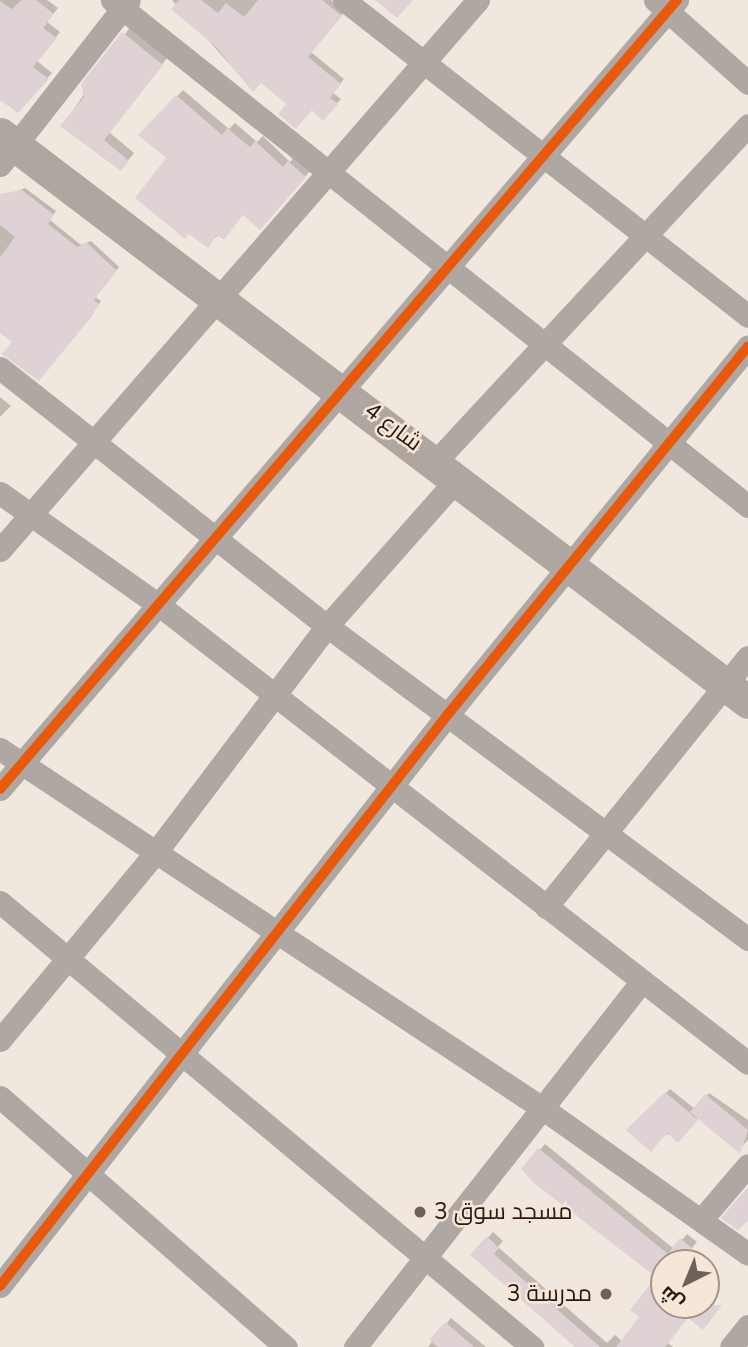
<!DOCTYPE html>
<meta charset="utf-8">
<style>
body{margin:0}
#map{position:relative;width:748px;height:1347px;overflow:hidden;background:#f0e7de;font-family:"Nunito Sans",Cairo,sans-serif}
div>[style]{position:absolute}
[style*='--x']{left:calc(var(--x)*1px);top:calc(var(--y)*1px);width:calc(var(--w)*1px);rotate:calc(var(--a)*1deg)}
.shadow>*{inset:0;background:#0003}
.building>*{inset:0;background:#dfd2d5}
.street>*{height:23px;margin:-11.5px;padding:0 11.5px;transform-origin:11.5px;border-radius:11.5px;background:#afa7a2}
.secondary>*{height:33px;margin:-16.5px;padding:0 16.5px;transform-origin:16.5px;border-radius:16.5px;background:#afa6a0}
.cycleway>*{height:10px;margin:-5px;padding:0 5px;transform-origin:5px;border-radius:5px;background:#e8590c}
.dots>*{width:19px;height:19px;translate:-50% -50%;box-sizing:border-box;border:4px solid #f7e6d7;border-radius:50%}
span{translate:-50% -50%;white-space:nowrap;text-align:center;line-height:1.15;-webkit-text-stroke:5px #f7e6d7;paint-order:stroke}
.street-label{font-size:23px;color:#211c16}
.poi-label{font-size:23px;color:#211c16}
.left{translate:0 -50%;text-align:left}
.right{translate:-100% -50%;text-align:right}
.north{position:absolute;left:650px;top:1249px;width:70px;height:70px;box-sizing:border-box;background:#f7e6d7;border:2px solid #a1958a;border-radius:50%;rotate:223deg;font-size:19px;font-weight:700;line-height:28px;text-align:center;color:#211c16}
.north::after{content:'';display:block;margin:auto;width:24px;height:32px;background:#69635c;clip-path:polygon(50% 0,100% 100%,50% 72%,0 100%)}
</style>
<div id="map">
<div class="shadow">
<div style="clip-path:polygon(0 0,47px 0,58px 8px,47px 22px,60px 32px,37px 61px,52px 73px,18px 111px,0 97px)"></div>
<div style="clip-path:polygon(172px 0,331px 0,345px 11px,311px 52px,344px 79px,333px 93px,341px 99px,323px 118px,312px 108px,289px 103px,261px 81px,253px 90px)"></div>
<div style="clip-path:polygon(130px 27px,168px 57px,109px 132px,134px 153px,127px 162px,63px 125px)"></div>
<div style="clip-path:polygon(183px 90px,229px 129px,235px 123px,257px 142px,263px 136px,290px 162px,295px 156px,311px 170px,266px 221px,244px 213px,214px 239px,168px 158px,141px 135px)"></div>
<div style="clip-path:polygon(25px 188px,56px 211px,50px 220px,81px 245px,91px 241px,119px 267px,95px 297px,101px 301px,94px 311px,14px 342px,0 330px,0 198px)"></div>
<div style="clip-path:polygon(0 397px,11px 406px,0 417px)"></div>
<div style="clip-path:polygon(670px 1089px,695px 1109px,709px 1093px,748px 1120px,748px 1140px,738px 1150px,699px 1117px,682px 1136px,628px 1130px)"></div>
<div style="clip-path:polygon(545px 1144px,674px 1249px,687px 1234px,697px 1242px,680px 1263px,664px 1263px,664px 1305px,697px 1305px,668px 1343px,673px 1347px,578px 1347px,473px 1255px,493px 1232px,503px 1241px,498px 1247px,607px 1343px,615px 1335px,622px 1341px,641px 1317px,658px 1277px,540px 1150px)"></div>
<div style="clip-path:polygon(451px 1318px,486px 1347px,428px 1347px)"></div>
</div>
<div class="building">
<div style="clip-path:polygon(22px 0,36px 0,54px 14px,43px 28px,57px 38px,33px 67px,49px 79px,18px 113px,0 100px,0 1px,12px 9px)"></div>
<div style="clip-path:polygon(179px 0,201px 0,218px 13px,226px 3px,244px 17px,258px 0,322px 0,342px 16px,308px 57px,341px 84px,330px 98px,338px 104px,323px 121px,312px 110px,296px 129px,278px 114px,286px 104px,261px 83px,253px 92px,217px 48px,171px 9px)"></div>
<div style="clip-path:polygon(375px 0,413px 0,397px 18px)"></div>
<div style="clip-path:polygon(122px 32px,163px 65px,104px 140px,129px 161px,121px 171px,60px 126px,84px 97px,81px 84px)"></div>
<div style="clip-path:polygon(176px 95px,222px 135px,227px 128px,250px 147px,255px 141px,283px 167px,288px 161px,306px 177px,260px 230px,243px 215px,224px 240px,217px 235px,208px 248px,189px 234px,185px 239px,135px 198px,166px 158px,138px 135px)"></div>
<div style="clip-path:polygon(22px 190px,54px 215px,48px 224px,77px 247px,87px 243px,117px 271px,94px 300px,99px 304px,92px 316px,39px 381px,2px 354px,12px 342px,0 333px,0 257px,15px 237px,0 225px,0 194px)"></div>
<div style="clip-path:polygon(665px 1092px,698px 1120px,678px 1143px,667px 1133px,651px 1152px,626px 1130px)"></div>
<div style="clip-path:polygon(705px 1094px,748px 1130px,740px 1154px,690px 1112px)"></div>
<div style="clip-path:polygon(538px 1148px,668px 1254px,680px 1238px,692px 1248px,681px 1263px,664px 1263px,664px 1305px,722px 1305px,703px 1330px,688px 1318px,665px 1347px,616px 1347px,639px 1317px,630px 1310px,656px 1277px,534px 1183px,521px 1169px)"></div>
<div style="clip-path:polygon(748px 1187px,748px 1221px,738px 1230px,721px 1218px)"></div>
<div style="clip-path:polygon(487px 1236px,499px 1248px,494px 1254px,600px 1347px,575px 1347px,470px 1255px)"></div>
<div style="clip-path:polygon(445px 1322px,474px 1347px,438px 1347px,429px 1340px)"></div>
</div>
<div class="street">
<div style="--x:112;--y:0;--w:813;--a:38.51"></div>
<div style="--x:344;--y:0;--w:513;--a:38.03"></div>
<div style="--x:655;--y:0;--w:125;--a:41.7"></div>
<div style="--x:0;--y:165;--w:209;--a:-52"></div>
<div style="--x:0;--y:368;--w:417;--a:38.3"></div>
<div style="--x:327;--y:626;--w:525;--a:36.63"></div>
<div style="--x:437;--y:460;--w:457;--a:-47.1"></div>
<div style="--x:0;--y:493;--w:194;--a:35.2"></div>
<div style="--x:159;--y:605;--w:746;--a:37.87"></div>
<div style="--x:0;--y:550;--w:729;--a:-49.01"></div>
<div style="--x:0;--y:749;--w:650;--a:33.52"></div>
<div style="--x:542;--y:1108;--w:252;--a:35.3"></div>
<div style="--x:0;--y:789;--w:1040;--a:-49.37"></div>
<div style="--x:0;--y:902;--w:694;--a:39.91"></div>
<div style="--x:546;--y:907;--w:321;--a:-51.1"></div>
<div style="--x:0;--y:1040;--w:244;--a:-50.3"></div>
<div style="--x:156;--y:852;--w:283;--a:-52.9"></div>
<div style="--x:327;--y:626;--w:199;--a:-48.5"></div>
<div style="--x:0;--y:1097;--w:380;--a:41.2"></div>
<div style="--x:701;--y:1220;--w:72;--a:-49.5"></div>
<div style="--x:0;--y:1286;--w:728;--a:-51.92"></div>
<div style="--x:449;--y:713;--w:473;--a:-50.8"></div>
<div style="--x:355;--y:1347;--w:465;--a:-51.9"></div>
<div style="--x:731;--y:1347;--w:27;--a:-51"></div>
</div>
<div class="secondary">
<div style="--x:0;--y:134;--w:939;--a:37.21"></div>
</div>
<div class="cycleway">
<div style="--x:0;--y:789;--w:1040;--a:-49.37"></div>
<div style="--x:0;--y:1286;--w:728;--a:-51.92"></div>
<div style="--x:449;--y:713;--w:473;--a:-50.8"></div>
</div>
<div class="dots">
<div style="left:420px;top:1212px;background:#69635c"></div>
<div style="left:606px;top:1294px;background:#69635c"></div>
</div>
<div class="street-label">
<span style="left:393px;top:427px;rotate:37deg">شارع 4</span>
</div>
<div class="poi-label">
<span class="left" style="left:434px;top:1212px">مسجد سوق 3</span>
<span class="right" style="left:592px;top:1294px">مدرسة 3</span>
</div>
<div class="north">ش</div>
</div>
